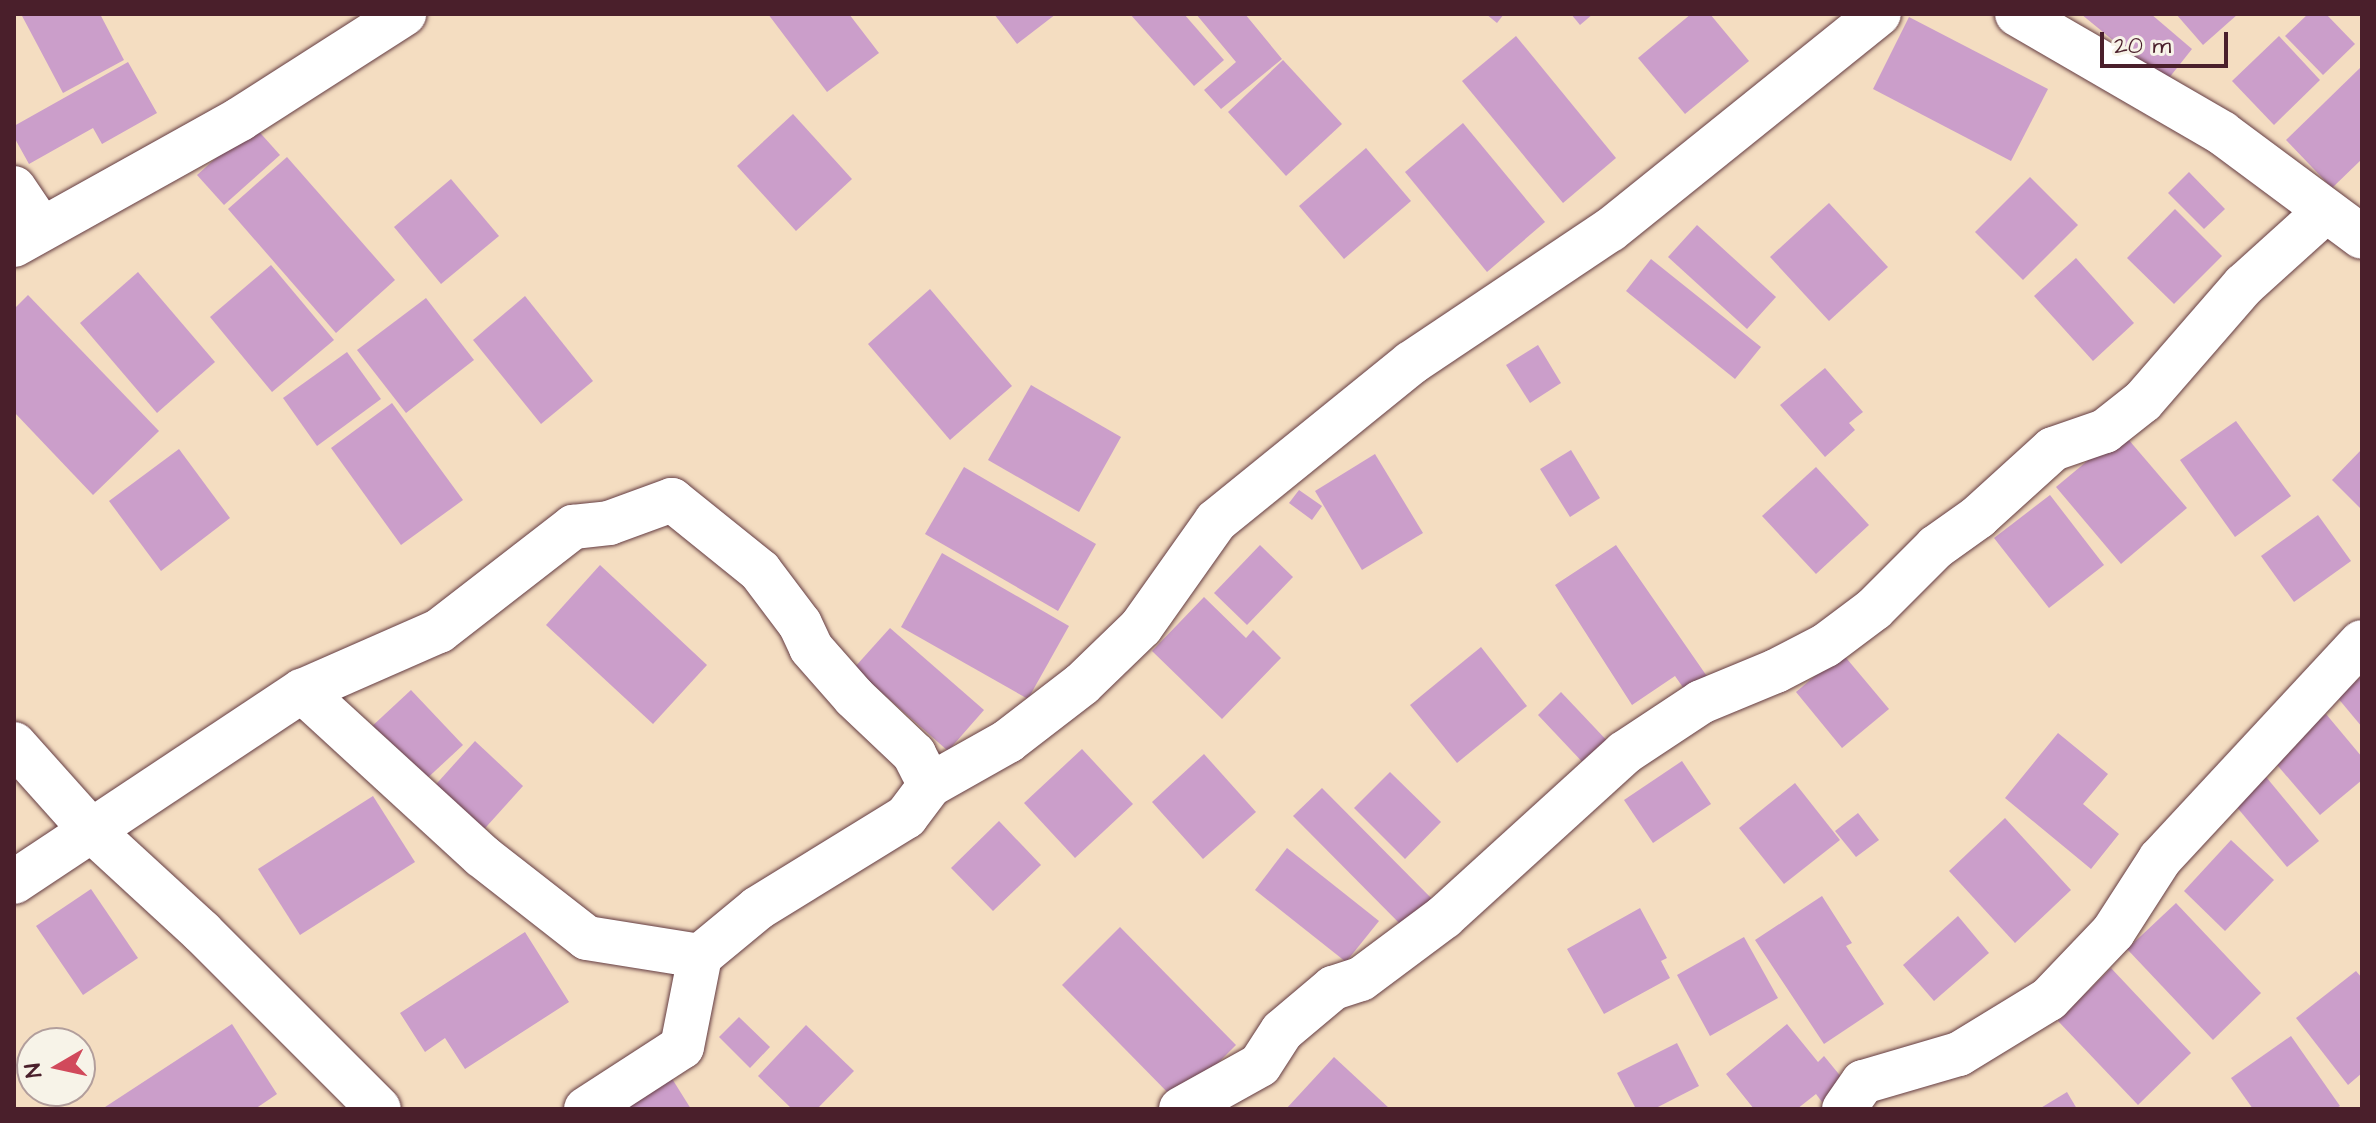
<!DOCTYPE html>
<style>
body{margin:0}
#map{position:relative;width:2376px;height:1123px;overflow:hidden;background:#f4ddc1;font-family:"Architects Daughter",sans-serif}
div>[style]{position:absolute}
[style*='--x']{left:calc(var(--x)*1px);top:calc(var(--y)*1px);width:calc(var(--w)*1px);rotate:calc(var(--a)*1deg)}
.building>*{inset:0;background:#cb9eca}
.roads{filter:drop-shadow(0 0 2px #643c42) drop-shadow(0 0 2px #643c42)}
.minor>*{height:44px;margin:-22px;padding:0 22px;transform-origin:22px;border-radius:22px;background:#fff}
span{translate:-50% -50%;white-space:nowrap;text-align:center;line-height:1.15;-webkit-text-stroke:7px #f7f3e8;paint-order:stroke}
.frame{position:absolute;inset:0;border:16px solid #4a1f2b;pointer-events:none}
.north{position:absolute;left:16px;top:1027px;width:80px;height:80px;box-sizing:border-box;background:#f7f3e8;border:2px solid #b29e9c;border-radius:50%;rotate:261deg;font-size:22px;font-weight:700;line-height:32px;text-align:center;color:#4a1f2b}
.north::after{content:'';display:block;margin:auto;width:28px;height:36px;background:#d1495b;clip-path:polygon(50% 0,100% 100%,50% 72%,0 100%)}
.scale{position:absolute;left:2100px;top:32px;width:128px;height:36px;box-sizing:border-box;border:4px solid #4a1f2b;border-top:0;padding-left:10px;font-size:24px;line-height:28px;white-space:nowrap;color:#4a1f2b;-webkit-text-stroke:6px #f7f3e8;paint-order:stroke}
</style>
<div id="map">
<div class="building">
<div style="clip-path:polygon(21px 14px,100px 14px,124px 60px,63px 93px)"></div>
<div style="clip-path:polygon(768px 14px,849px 14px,879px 53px,827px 92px)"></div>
<div style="clip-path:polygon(994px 14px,1056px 14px,1017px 44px)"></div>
<div style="clip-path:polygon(1130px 14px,1184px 14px,1224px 60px,1194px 86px)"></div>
<div style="clip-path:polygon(1196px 14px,1245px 14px,1282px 59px,1221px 109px,1204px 90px,1236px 62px)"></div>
<div style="clip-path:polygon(1486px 14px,1504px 14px,1497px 23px)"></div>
<div style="clip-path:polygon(1571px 14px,1593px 14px,1580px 25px)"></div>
<div style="clip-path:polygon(1691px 14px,1710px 14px,1749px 61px,1685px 114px,1638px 58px)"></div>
<div style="clip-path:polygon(2081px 14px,2151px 14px,2192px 49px,2165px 83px)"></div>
<div style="clip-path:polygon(2176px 14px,2238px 14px,2203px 45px)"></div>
<div style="clip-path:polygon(2308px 14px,2326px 14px,2355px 44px,2323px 75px,2285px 36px)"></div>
<div style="clip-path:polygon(1909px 17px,2048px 89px,2011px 161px,1873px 89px)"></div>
<div style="clip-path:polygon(1516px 36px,1616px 158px,1563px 203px,1462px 81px)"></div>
<div style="clip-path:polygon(2279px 36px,2320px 80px,2274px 125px,2232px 81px)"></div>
<div style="clip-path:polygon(1283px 60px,1342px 124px,1286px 176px,1228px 112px)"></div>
<div style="clip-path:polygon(128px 62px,157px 113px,102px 144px,93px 128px,29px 164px,14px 137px,14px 126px)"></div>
<div style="clip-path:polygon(2362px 66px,2362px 159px,2332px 188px,2286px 140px)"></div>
<div style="clip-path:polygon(793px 114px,852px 179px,796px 231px,737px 166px)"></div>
<div style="clip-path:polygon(1463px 123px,1545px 222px,1487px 272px,1405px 172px)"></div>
<div style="clip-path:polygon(253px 125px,280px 155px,224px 205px,197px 175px)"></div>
<div style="clip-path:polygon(1366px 148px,1411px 201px,1344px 259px,1299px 206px)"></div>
<div style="clip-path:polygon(287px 157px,395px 280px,336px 333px,228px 209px)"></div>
<div style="clip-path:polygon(2189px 172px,2225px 209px,2204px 229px,2168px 193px)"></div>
<div style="clip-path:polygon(2030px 177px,2078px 225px,2023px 280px,1975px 232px)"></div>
<div style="clip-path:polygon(451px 179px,499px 236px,441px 284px,394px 227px)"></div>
<div style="clip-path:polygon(1829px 203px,1888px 267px,1829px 321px,1770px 257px)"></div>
<div style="clip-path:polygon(2175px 209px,2222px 256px,2174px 304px,2127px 258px)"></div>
<div style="clip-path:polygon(1697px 225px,1776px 297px,1747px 329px,1668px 257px)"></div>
<div style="clip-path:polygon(2076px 258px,2134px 323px,2093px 361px,2034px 296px)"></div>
<div style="clip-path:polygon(1651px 259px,1761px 347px,1735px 379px,1626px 291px)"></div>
<div style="clip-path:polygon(271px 265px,334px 340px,272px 392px,210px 317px)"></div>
<div style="clip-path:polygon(138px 272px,215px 362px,157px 413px,80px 323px)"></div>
<div style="clip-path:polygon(930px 289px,1012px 386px,950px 440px,868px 344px)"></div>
<div style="clip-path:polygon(28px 295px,159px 431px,93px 495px,14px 412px,14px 309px)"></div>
<div style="clip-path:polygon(525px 296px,593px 381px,541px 424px,473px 340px)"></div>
<div style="clip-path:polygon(426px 298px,474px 360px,406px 413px,357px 350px)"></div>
<div style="clip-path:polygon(1538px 345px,1561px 383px,1530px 403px,1506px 365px)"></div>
<div style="clip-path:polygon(347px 352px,381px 399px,317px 446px,283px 398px)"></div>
<div style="clip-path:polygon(1825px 368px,1863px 412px,1849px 423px,1855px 430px,1825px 457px,1780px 405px)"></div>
<div style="clip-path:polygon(1031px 385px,1121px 437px,1079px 512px,988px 460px)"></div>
<div style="clip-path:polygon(392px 403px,463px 500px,401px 545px,331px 448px)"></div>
<div style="clip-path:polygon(2236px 421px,2291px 496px,2235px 537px,2180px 460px)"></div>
<div style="clip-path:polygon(2122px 432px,2187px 508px,2121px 564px,2056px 487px)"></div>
<div style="clip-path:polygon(179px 449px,230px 518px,161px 571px,109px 501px)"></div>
<div style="clip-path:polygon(2362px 449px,2362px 510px,2332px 480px)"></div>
<div style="clip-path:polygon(1571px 450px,1600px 498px,1570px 517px,1540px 469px)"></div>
<div style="clip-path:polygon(1375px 454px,1423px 533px,1362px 570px,1315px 491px)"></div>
<div style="clip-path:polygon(964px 467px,1096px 544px,1058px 611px,925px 534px)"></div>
<div style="clip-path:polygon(1816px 467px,1869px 525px,1816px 574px,1762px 516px)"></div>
<div style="clip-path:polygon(1299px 490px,1322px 506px,1312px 520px,1289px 503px)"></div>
<div style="clip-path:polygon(2050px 495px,2104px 565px,2049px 608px,1994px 538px)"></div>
<div style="clip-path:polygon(2318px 515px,2351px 561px,2294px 602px,2261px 556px)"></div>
<div style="clip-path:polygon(1260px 545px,1293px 577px,1247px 625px,1214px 593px)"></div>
<div style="clip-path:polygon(1616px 545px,1713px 685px,1691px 699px,1675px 676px,1632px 705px,1555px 585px)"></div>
<div style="clip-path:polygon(942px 553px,1069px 626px,1028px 699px,901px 627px)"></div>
<div style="clip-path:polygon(600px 565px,707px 665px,653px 724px,546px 625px)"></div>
<div style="clip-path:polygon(1204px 597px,1246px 638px,1253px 630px,1281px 658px,1222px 719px,1152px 651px)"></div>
<div style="clip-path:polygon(890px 628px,984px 710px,948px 751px,854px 668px)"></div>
<div style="clip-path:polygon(1481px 647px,1527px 706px,1457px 763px,1410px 705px)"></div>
<div style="clip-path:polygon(1842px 653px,1889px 709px,1842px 748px,1796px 692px)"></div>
<div style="clip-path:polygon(2362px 676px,2362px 727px,2337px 697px)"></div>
<div style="clip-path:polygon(411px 690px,463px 745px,421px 784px,369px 729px)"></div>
<div style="clip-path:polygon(1561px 692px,1612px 746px,1588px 768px,1538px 715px)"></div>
<div style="clip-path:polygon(2326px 714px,2362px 757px,2362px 780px,2320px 815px,2272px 759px)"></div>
<div style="clip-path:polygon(2058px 733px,2108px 774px,2083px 804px,2119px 834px,2091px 869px,2005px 798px)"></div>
<div style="clip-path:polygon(475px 741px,523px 786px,478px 836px,430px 791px)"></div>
<div style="clip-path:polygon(1082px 749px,1133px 804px,1075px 858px,1024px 803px)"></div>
<div style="clip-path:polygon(1204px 754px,1256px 812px,1203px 859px,1152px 802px)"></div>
<div style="clip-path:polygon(1682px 761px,1711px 804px,1653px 843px,1624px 800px)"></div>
<div style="clip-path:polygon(1390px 772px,1441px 822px,1405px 859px,1354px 808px)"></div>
<div style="clip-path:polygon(2262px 772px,2319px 841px,2287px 867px,2230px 799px)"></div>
<div style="clip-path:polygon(1795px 783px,1840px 840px,1784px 884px,1739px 828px)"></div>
<div style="clip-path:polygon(1322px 788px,1442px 909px,1413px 937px,1293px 816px)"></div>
<div style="clip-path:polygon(373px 796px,415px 862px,300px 935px,258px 869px)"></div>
<div style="clip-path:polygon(1858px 813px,1879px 840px,1856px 857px,1835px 831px)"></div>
<div style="clip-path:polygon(2005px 818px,2071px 890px,2015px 943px,1949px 871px)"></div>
<div style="clip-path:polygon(999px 821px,1041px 865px,993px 911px,951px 868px)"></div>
<div style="clip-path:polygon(2231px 840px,2274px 880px,2225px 931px,2184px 891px)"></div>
<div style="clip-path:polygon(1287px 848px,1379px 921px,1346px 962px,1255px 890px)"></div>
<div style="clip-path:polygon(91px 889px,138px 958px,83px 995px,36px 926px)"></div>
<div style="clip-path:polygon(1822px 896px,1852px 943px,1846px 946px,1884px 1004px,1824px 1044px,1755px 940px)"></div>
<div style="clip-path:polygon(2176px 903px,2261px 993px,2213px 1040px,2127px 949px)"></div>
<div style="clip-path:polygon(1640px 908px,1667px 958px,1661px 961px,1670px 978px,1604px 1014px,1567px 949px)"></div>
<div style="clip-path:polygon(1958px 916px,1989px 953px,1934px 1001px,1903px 965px)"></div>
<div style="clip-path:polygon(1120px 927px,1236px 1045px,1178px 1103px,1062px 985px)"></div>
<div style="clip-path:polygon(525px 932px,569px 1002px,465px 1069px,445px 1038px,425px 1052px,400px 1013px)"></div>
<div style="clip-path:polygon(1744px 937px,1778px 998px,1710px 1036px,1677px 975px)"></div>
<div style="clip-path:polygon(2111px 968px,2191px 1053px,2138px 1105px,2058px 1021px)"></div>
<div style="clip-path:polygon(2356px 971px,2362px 978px,2362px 1073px,2348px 1085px,2296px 1018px)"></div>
<div style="clip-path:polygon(739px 1017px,770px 1047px,750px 1068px,719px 1037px)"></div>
<div style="clip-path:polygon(232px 1024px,277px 1094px,255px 1109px,102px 1109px)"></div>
<div style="clip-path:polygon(1787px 1024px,1818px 1062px,1824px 1056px,1847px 1084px,1822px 1102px,1816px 1094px,1797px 1109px,1754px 1109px,1726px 1074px)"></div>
<div style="clip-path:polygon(806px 1025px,854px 1071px,817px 1109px,792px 1109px,758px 1076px)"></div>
<div style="clip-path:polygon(2291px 1036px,2340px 1106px,2335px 1109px,2253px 1109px,2231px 1078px)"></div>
<div style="clip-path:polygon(1677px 1043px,1699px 1086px,1654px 1109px,1636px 1109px,1617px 1073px)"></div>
<div style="clip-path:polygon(1334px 1057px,1390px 1109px,1286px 1109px)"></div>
<div style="clip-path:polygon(671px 1077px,691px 1109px,620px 1109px)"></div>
<div style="clip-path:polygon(2067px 1092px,2077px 1109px,2039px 1109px)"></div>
</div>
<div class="roads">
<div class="minor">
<div style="--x:2017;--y:14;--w:237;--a:30.1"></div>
<div style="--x:2222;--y:133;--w:174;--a:36.6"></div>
<div style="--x:14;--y:188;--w:48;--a:56"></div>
<div style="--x:14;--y:245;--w:259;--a:-29.1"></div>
<div style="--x:240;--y:119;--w:195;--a:-32.6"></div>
<div style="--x:302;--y:691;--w:244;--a:42.5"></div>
<div style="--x:482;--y:856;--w:133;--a:38"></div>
<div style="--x:587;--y:938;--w:114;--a:9.1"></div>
<div style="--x:14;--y:744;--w:114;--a:48.2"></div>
<div style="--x:90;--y:829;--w:152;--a:42.6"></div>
<div style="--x:202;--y:932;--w:250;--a:45"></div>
<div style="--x:14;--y:882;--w:346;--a:-33.6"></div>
<div style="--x:302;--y:691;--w:150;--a:-23.7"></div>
<div style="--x:439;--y:631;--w:170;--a:-37.8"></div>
<div style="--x:573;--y:527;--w:36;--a:-6"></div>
<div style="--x:609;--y:523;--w:67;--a:-20.1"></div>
<div style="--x:672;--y:500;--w:113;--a:38.9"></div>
<div style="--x:760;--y:571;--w:66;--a:53"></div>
<div style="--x:800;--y:624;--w:26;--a:65"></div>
<div style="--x:811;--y:648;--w:65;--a:48.7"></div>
<div style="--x:854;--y:697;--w:83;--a:43.5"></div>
<div style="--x:914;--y:754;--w:35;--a:63"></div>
<div style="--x:586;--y:1109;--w:114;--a:-32.9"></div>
<div style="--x:682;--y:1047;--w:93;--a:-78.8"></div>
<div style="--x:700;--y:956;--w:75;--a:-39.6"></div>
<div style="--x:758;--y:908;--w:174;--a:-31.6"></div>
<div style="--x:906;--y:817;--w:40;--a:-53"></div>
<div style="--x:930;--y:785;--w:90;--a:-29.4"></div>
<div style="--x:1008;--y:741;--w:93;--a:-37.6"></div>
<div style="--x:1082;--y:684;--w:82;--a:-44"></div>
<div style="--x:1141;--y:627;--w:130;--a:-54.7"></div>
<div style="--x:1216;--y:521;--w:251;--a:-39"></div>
<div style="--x:1411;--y:363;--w:239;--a:-33.8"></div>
<div style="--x:1610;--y:230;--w:345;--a:-38.8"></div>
<div style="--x:1181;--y:1109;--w:90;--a:-29.1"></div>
<div style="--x:1260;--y:1065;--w:40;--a:-57.1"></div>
<div style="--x:1282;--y:1031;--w:67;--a:-40.1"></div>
<div style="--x:1333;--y:988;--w:29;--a:-18"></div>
<div style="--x:1361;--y:979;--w:104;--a:-36.8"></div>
<div style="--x:1444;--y:917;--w:244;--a:-42.3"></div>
<div style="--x:1624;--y:753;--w:92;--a:-33.5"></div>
<div style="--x:1701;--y:702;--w:81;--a:-22.5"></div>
<div style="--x:1776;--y:671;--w:56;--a:-27.5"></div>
<div style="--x:1826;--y:645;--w:60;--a:-36.9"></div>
<div style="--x:1874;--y:609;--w:88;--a:-45"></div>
<div style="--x:1936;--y:547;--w:52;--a:-35.5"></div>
<div style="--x:1978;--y:517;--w:101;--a:-42.2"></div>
<div style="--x:2053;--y:449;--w:55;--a:-19.1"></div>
<div style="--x:2105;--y:431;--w:48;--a:-38.3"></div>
<div style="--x:2143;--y:401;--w:154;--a:-49"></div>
<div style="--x:2244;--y:285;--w:110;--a:-42.1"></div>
<div style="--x:1844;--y:1109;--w:33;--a:-55"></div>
<div style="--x:1863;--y:1082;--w:100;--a:-16.3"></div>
<div style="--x:1959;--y:1054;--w:105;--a:-31.4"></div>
<div style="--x:2049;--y:999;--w:93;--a:-46.3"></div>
<div style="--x:2113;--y:932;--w:87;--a:-57.2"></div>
<div style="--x:2160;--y:859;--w:296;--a:-47.1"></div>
</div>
</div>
<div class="frame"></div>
<div class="north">N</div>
<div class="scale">20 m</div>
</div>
